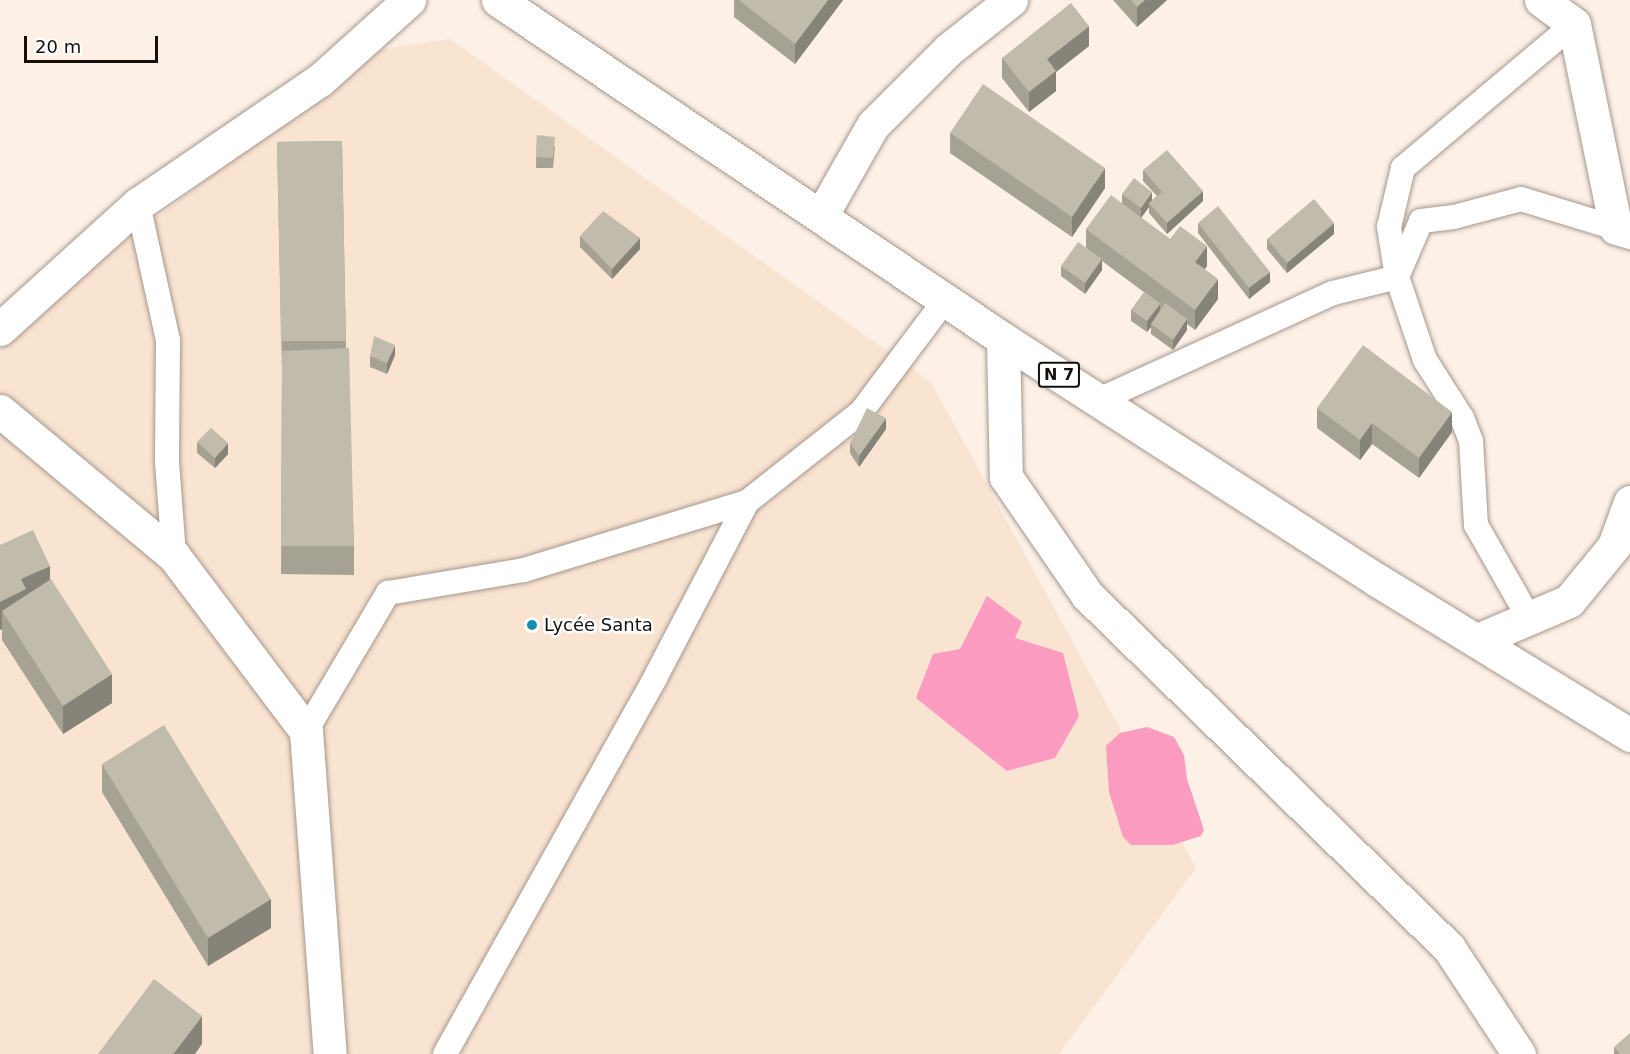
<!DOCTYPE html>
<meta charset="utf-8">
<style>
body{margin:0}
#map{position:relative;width:1630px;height:1054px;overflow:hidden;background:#fdf0e7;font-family:"DejaVu Sans",sans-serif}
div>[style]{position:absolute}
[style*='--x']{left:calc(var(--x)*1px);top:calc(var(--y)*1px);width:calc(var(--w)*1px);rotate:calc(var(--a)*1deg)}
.built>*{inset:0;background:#f9e3d1}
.forest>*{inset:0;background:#fb9bc0}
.roads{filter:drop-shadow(0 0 2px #a5978c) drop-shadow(0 0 2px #a5978c)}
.service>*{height:24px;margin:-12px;padding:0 12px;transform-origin:12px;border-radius:12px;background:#fff}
.minor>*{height:33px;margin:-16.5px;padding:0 16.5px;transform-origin:16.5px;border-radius:16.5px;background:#fff}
.trunk>*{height:33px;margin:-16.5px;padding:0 16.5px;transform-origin:16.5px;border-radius:16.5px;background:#fff}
.wall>*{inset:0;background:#a5a193}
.shaded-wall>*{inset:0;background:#868378}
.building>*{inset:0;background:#c0bbab}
.dots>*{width:16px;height:16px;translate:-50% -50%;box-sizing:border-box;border:3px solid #fff;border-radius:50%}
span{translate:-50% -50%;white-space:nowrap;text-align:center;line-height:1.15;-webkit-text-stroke:5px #fff;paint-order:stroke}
.shield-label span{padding:2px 4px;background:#fff;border:2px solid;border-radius:4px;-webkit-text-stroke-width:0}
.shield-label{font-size:16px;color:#15100c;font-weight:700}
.poi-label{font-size:18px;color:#15100c}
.left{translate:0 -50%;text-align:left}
.scale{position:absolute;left:24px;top:36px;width:134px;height:27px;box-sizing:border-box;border:3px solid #15100c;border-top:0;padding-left:8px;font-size:18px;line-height:21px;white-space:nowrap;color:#15100c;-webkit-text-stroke:4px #fff;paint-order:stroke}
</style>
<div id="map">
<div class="built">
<div style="clip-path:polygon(450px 39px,931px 382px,1196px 868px,1059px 1054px,0 1054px,0 344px,102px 258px,381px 49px)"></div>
</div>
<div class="forest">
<div style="clip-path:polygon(987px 596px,1022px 622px,1015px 638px,1063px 653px,1079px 716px,1055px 758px,1007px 771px,916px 698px,933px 654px,960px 649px)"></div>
<div style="clip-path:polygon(1147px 727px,1174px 737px,1184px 755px,1187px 779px,1204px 830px,1201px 836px,1172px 845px,1131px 845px,1123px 837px,1109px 792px,1106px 746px,1120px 733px)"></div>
</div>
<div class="roads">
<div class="service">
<div style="--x:138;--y:204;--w:139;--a:77.6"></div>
<div style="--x:168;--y:340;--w:122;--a:90.5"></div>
<div style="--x:167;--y:462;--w:94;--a:85.7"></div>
<div style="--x:1099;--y:400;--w:257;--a:-24.6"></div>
<div style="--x:1333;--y:293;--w:66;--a:-14"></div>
<div style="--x:1397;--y:277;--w:61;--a:-66.8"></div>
<div style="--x:1421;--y:221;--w:33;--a:-7"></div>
<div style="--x:1454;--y:217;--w:69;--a:-15"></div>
<div style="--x:1521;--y:199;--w:99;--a:17"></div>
<div style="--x:1529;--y:618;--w:107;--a:-119.7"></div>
<div style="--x:1476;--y:525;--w:84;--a:-93.4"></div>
<div style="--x:1471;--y:441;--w:25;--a:-111"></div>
<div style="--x:1462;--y:418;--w:69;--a:-122.5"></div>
<div style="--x:1425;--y:360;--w:88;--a:-108.6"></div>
<div style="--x:1397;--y:277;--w:51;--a:-99.1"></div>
<div style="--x:1389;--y:227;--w:61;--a:-76.7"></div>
<div style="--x:1403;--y:168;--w:224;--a:-40.1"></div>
<div style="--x:306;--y:731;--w:161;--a:-59.3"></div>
<div style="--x:388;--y:593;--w:138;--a:-9.6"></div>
<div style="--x:524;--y:570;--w:233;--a:-17"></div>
<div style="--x:445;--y:1054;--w:431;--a:-60.8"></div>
<div style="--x:655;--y:678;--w:199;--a:-62.4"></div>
<div style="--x:747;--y:502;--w:145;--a:-38.3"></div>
<div style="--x:861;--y:412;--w:140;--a:-53.1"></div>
</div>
<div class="minor">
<div style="--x:1541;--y:0;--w:41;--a:36"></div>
<div style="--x:1574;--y:24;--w:208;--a:78.4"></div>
<div style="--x:1616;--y:228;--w:15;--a:16"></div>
<div style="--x:821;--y:216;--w:105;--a:-60.3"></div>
<div style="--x:873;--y:125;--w:107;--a:-45"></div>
<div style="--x:949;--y:49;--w:79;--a:-38.3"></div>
<div style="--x:0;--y:329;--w:186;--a:-42.2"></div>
<div style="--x:138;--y:204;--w:220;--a:-34.3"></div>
<div style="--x:320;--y:80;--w:120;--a:-42"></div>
<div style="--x:1003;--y:339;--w:138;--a:88.8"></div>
<div style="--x:1006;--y:477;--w:143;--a:55.5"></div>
<div style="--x:1087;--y:595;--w:506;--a:44.28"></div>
<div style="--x:1449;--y:948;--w:127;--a:56.6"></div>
<div style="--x:0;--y:411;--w:226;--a:39.8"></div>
<div style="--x:174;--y:556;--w:219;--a:53"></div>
<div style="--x:306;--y:731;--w:324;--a:85.8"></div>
<div style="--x:1478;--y:640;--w:99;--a:-23.2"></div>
<div style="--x:1569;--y:601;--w:71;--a:-50.7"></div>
<div style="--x:1614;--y:546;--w:47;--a:-70"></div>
</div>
<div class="trunk">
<div style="--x:498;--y:0;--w:608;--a:33.87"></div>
<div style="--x:1003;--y:339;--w:445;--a:32.8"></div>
<div style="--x:1377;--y:580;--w:297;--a:31.5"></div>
</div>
</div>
<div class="wall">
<div style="clip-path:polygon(734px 0,843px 0,795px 64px,734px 17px)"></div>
<div style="clip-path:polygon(1113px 0,1167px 0,1137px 27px)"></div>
<div style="clip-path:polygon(1089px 46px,1056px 72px,1056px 91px,1029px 112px,1002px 78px,1002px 58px)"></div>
<div style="clip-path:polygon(950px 133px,1105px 188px,1072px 237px,950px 153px)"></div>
<div style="clip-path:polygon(537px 135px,555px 147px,553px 168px,536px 168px)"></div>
<div style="clip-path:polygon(342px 141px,346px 348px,354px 546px,354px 575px,281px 574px,282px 370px,277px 142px)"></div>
<div style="clip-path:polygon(1143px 170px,1203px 201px,1167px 234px,1149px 213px,1149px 207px,1141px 218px,1207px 266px,1205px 269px,1218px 299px,1195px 330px,1187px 324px,1187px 330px,1173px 350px,1151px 334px,1151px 327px,1147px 332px,1131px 321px,1131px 310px,1160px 304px,1102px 261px,1102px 270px,1085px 294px,1061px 276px,1061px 266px,1086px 248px,1086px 229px,1122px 204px,1122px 194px,1152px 200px,1157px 196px,1143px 181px)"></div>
<div style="clip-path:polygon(1198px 223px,1270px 282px,1249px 299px,1198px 233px)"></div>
<div style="clip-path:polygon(1334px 234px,1287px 273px,1267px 249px,1267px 239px)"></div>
<div style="clip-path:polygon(580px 236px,640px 249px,612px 279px,580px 247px)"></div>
<div style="clip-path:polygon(395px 355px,387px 374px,370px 367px,370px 356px)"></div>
<div style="clip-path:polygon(1317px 408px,1452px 432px,1419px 478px,1372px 444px,1360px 460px,1317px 428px)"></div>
<div style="clip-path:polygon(886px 429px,859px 467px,850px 453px,850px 443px)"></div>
<div style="clip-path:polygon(197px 442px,228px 454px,215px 468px,197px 453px)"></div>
<div style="clip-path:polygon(0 545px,50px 580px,112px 703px,63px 734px,2px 640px,2px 629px,0 630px)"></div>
<div style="clip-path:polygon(102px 764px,271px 928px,208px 966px,102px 792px)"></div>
<div style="clip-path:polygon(1614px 1047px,1630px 1054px,1614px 1054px)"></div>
</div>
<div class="shaded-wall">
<div style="clip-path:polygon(828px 0,843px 0,795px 64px,795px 44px)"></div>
<div style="clip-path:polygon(1145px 0,1167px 0,1137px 27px,1137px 7px)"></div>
<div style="clip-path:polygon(1089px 26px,1089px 46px,1056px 72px,1056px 91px,1029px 112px,1029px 92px,1047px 59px)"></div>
<div style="clip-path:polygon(1105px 168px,1105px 188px,1072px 237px,1072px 217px)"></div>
<div style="clip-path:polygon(1203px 191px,1203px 201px,1167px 234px,1167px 223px)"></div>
<div style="clip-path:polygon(1152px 192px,1152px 202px,1149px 203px,1149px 207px,1141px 218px,1141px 208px)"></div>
<div style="clip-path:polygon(1334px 223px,1334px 234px,1287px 273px,1287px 263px)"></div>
<div style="clip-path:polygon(640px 238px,640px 249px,612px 279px,612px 269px)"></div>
<div style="clip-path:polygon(1207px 246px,1207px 266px,1195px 283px,1195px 262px)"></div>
<div style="clip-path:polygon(1102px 259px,1102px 270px,1085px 294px,1085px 283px)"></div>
<div style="clip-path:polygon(1270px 272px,1270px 282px,1249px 299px,1249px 288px)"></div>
<div style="clip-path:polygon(1218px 279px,1218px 299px,1195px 330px,1195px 310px)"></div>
<div style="clip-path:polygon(1160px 304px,1160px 314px,1151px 324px,1151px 327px,1147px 332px,1147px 321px)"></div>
<div style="clip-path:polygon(1187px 319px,1187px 330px,1173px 350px,1173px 340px)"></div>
<div style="clip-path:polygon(395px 345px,395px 355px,387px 374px,387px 363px)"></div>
<div style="clip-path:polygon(1452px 412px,1452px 432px,1419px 478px,1419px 458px)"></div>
<div style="clip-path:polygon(886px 418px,886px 429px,859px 467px,859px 456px)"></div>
<div style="clip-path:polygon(1372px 423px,1372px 444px,1360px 460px,1360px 440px)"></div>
<div style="clip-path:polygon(228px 443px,228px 454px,215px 468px,215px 458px)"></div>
<div style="clip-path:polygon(50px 566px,50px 594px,2px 611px,2px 629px,0 630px,0 602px,21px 579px)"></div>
<div style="clip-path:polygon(112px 674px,112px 703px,63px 734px,63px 706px)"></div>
<div style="clip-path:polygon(271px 899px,271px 928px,208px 966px,208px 938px)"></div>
<div style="clip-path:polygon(202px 1016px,202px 1044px,195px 1054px,173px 1054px)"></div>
</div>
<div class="building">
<div style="clip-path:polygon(739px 0,828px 0,795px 44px)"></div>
<div style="clip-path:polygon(1131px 0,1145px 0,1137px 7px)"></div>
<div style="clip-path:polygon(1071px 3px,1089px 26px,1047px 59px,1056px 71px,1029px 92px,1002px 58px)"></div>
<div style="clip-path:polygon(983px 84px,1105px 168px,1072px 217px,950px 133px)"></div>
<div style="clip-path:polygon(537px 135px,555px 137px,553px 158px,536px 157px)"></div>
<div style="clip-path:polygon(342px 141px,346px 341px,281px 341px,277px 142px)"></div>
<div style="clip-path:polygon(1167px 150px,1203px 191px,1167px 223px,1149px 203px,1162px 192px,1143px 170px)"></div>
<div style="clip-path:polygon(1134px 178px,1152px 192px,1141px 208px,1122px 194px)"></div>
<div style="clip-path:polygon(1111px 195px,1170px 239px,1180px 226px,1207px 246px,1195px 262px,1218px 279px,1195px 310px,1086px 229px)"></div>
<div style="clip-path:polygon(1314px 199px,1334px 223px,1287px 263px,1267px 239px)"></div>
<div style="clip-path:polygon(1218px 206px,1270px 272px,1249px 288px,1198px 223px)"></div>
<div style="clip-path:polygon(603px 211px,640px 238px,612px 269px,580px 236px)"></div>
<div style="clip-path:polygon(1078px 242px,1102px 259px,1085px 283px,1061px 266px)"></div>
<div style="clip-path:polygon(1144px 292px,1160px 304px,1147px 321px,1131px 310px)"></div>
<div style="clip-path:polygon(1165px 303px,1187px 319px,1173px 340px,1151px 324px)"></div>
<div style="clip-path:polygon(374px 336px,395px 345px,387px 363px,370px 356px)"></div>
<div style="clip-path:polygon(1363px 345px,1452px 412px,1419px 458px,1372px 423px,1360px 440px,1317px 408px)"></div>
<div style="clip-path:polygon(349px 348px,354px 546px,281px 546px,282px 351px)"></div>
<div style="clip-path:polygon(867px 408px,886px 418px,859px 456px,850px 443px)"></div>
<div style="clip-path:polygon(211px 428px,228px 443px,215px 458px,197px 442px)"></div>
<div style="clip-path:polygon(33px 530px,50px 566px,21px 579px,26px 589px,0 602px,0 545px)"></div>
<div style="clip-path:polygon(51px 579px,112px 674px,63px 706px,2px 611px)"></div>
<div style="clip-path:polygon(164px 725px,271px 899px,208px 938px,102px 764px)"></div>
<div style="clip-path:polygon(154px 979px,202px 1016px,173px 1054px,98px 1054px)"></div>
<div style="clip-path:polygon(1630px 1033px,1630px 1054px,1620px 1054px,1614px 1047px)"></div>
</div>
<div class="dots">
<div style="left:532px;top:625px;background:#148daf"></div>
</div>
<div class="shield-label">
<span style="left:1059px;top:375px">N 7</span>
</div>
<div class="poi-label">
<span class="left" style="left:544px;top:625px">Lycée Santa</span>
</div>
<div class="scale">20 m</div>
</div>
